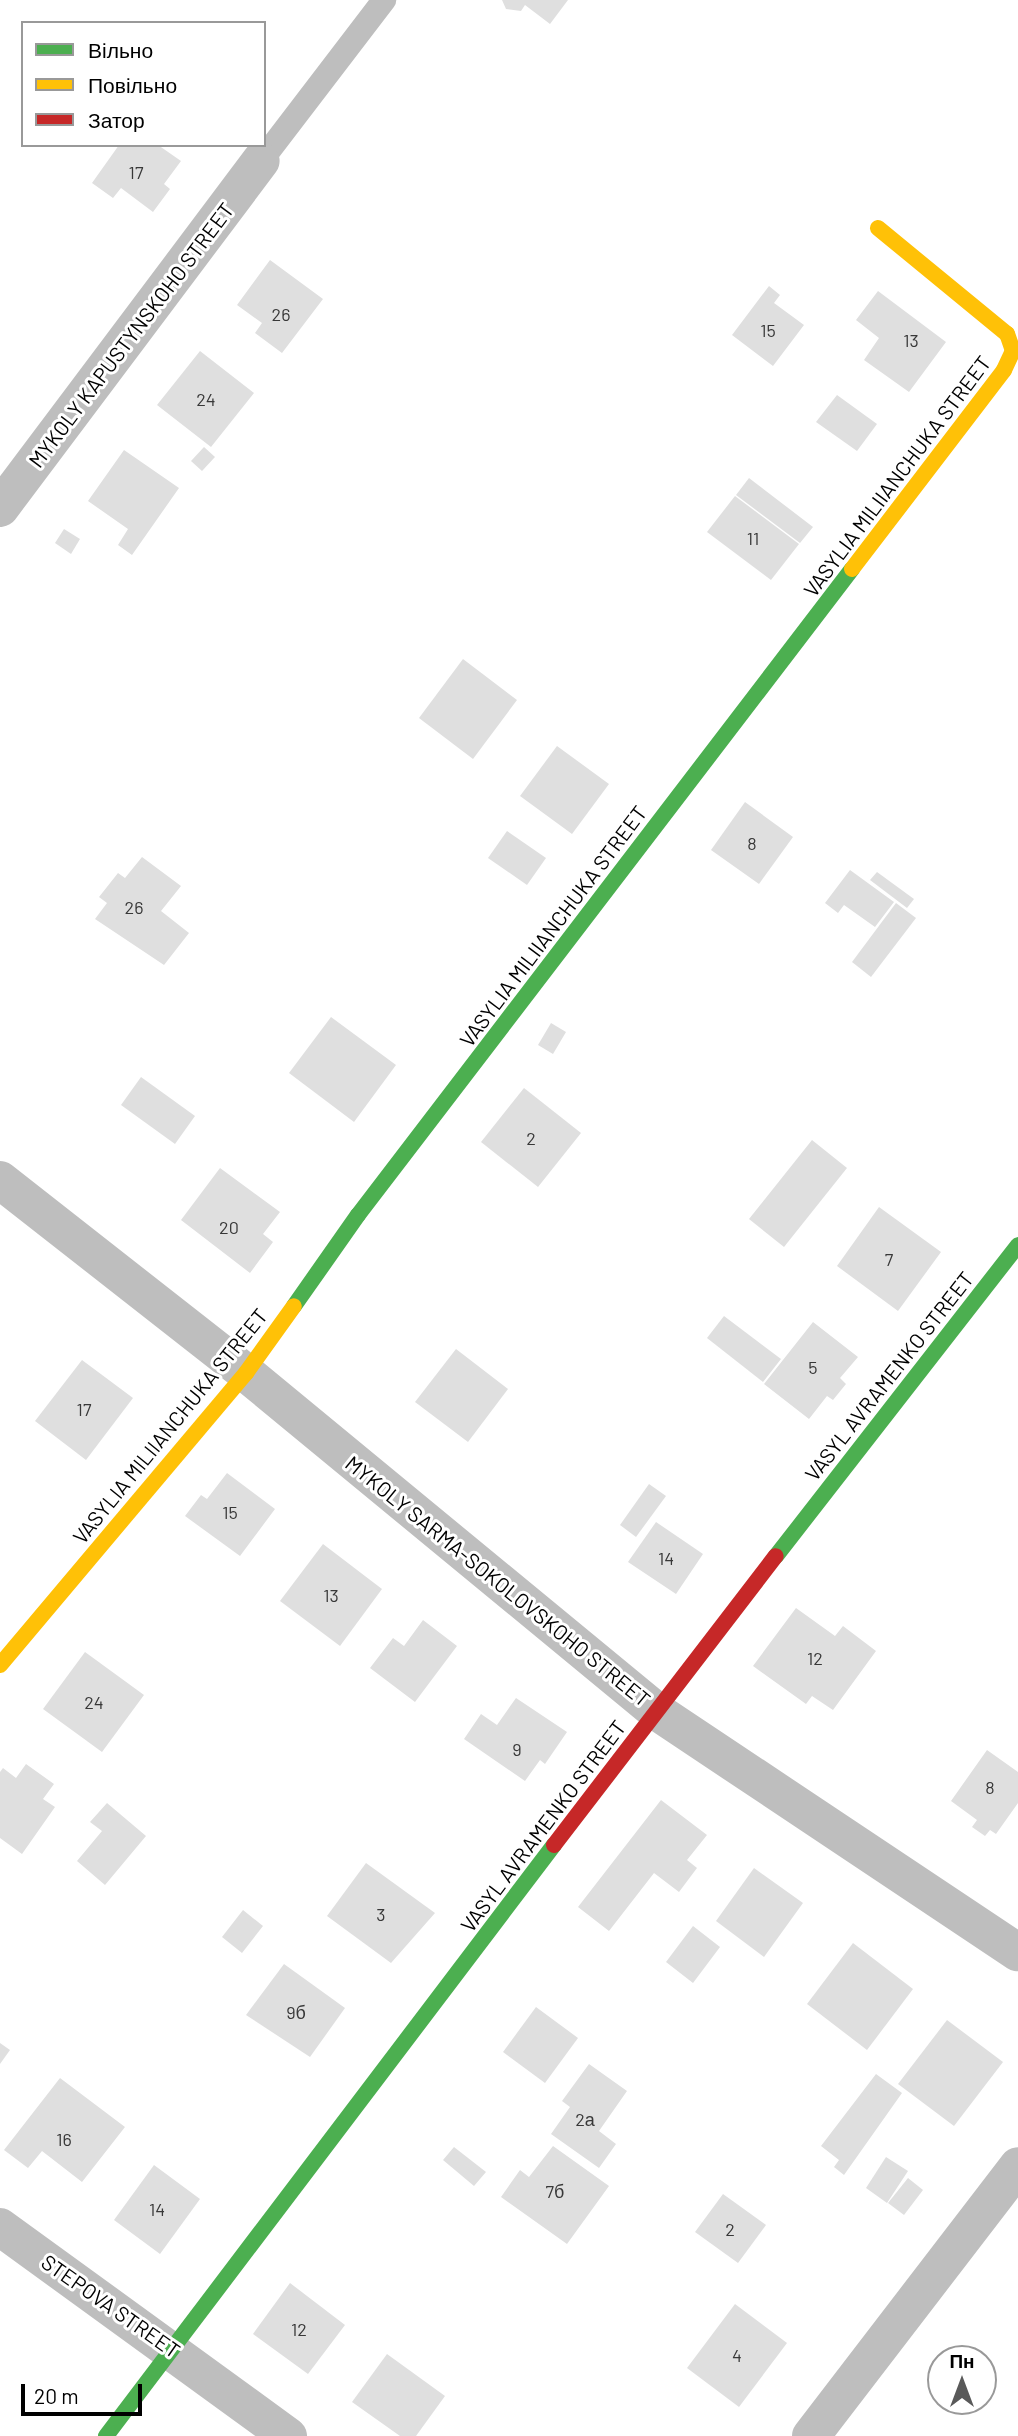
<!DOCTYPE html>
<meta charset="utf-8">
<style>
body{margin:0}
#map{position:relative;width:1018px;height:2436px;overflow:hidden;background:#fff;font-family:Barlow,sans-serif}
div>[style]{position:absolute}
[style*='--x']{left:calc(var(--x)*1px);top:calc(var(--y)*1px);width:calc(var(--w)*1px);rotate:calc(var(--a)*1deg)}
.building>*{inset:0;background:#dfdfdf}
.lane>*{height:24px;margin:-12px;padding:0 12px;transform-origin:12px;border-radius:12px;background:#bebebe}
.street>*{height:38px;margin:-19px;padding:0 19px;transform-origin:19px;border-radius:19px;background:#bebebe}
.fast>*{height:16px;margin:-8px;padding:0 8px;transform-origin:8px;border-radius:8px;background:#4caf50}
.slow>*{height:16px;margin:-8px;padding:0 8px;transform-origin:8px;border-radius:8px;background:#ffc107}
.jam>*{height:16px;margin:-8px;padding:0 8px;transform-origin:8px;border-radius:8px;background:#c62828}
span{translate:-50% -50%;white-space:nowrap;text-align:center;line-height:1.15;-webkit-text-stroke:6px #fff;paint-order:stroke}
.number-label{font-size:18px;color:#383838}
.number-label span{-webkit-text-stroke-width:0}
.street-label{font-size:21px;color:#000}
.legend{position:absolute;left:21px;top:21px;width:245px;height:126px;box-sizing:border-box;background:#fff;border:2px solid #999;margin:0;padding:9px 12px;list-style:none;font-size:21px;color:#000}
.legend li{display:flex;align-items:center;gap:14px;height:35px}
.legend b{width:35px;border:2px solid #999}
.north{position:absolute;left:927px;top:2345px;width:70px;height:70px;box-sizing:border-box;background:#fff;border:2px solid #999;border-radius:50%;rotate:0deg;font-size:19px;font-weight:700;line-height:28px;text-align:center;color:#000}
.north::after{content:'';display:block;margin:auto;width:24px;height:32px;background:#595959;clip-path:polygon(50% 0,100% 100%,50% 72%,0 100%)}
.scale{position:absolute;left:21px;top:2384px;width:121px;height:32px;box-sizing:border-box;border:4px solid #000;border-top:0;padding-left:9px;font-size:21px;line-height:24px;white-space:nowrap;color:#000;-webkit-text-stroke:5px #fff;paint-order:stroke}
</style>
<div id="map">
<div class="building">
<div style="clip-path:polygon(502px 0,568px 0,550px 24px,525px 5px,521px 11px,506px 9px)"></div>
<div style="clip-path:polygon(119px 145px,158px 145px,181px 161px,164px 184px,170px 189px,153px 212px,121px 188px,113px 198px,92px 183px)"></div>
<div style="clip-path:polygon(270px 260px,323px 299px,282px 353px,255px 333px,262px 323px,237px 305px)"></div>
<div style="clip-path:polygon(769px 286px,780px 295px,774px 303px,804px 325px,773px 366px,732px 335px)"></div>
<div style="clip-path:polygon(878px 291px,946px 342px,909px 392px,864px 360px,879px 338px,856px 320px)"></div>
<div style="clip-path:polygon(200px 351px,254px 393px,211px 447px,157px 405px)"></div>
<div style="clip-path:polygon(837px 395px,877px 424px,857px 451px,816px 422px)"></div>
<div style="clip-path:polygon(204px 447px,215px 457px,202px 471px,191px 461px)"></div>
<div style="clip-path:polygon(124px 450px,179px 488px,132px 555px,118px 545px,128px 529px,88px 501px)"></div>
<div style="clip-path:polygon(749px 478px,813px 527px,800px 543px,736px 495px)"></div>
<div style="clip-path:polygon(735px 496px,799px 544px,771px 580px,707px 532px)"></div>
<div style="clip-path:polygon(64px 529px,80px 539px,71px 554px,55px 543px)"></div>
<div style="clip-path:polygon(463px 659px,517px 700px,473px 759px,419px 718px)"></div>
<div style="clip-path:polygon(557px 746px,609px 784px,572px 834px,520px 796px)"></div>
<div style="clip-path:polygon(745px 802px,793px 837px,759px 884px,711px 850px)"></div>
<div style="clip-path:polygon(507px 831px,546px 858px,527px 885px,488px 858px)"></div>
<div style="clip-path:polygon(142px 857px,181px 886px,161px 911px,189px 933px,164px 965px,95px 919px,107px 903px,99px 897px,118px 873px,125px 878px)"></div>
<div style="clip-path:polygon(850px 870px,894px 902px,875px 927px,844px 905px,838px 913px,825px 903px)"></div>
<div style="clip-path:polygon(877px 872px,914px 899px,907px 908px,870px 880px)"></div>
<div style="clip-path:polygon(896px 903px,916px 918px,871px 977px,852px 962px)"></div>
<div style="clip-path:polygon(331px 1017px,396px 1065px,354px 1122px,289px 1073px)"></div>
<div style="clip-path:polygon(551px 1023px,566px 1032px,553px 1054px,538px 1045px)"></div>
<div style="clip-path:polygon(141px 1077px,195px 1116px,175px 1144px,121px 1105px)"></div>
<div style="clip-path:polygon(524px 1088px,581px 1133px,538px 1187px,481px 1142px)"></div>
<div style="clip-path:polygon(812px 1140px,847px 1168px,784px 1247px,749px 1219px)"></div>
<div style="clip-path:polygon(220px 1168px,280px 1212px,263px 1234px,273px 1242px,250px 1273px,181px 1220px)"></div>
<div style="clip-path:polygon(879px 1207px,941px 1252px,898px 1311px,837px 1266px)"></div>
<div style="clip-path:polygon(724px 1316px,781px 1359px,763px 1382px,707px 1338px)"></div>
<div style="clip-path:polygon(813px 1322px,858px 1357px,840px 1378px,846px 1384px,833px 1400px,827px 1396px,809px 1419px,764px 1384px)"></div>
<div style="clip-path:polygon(456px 1349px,508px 1389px,468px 1442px,415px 1402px)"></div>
<div style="clip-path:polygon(82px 1360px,133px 1398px,86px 1460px,35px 1421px)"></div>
<div style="clip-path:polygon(227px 1473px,275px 1509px,240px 1556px,185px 1516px,201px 1495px,207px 1499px)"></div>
<div style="clip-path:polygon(649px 1484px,666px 1496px,636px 1537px,620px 1525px)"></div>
<div style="clip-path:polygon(656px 1522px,703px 1554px,676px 1594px,628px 1562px)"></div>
<div style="clip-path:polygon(323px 1544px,382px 1589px,340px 1646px,280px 1601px)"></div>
<div style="clip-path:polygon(796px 1608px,835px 1636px,843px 1626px,876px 1651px,833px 1710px,812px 1696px,806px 1704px,753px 1666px)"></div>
<div style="clip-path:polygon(423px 1620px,457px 1646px,415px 1702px,370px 1668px,393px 1638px,404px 1646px)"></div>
<div style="clip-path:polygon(85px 1652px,144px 1695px,102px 1752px,43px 1709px)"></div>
<div style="clip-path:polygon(516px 1698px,567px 1732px,545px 1764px,540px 1760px,525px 1781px,464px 1739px,481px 1714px,497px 1725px)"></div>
<div style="clip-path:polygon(987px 1750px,1018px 1772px,1018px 1803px,996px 1834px,990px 1830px,985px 1836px,972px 1827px,977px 1820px,951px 1801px)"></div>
<div style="clip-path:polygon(26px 1764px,54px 1784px,43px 1799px,55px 1807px,22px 1854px,0 1838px,0 1772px,3px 1768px,16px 1778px)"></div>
<div style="clip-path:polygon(661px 1800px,707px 1835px,687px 1860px,697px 1868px,679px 1892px,654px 1873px,609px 1931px,578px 1907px)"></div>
<div style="clip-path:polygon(107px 1803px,146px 1836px,105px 1885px,77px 1861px,102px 1831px,90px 1822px)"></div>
<div style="clip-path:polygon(366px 1863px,435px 1913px,391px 1963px,327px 1916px)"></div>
<div style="clip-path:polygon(754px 1868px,803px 1903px,764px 1957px,716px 1921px)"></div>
<div style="clip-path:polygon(243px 1910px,263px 1926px,242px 1953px,222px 1937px)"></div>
<div style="clip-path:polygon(693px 1926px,720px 1947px,693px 1983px,666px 1962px)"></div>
<div style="clip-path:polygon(853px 1943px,913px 1989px,867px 2050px,807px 2004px)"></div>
<div style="clip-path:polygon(284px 1964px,345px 2008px,310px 2057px,246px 2015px)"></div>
<div style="clip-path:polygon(536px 2007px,578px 2038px,545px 2083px,503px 2052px)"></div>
<div style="clip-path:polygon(947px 2020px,1003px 2062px,954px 2126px,898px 2084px)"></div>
<div style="clip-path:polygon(0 2043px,10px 2050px,0 2064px)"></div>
<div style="clip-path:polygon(589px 2064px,627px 2091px,599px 2131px,616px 2144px,599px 2168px,551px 2134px,570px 2107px,562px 2101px)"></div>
<div style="clip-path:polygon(876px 2074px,902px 2093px,844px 2175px,834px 2167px,839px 2160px,821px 2146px)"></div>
<div style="clip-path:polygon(60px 2078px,125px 2127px,82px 2182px,42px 2151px,28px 2168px,4px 2150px)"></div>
<div style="clip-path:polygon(553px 2146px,609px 2186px,567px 2244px,501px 2197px,520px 2170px,529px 2177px)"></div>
<div style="clip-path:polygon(454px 2147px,486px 2172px,474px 2186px,443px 2160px)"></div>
<div style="clip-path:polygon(886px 2157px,908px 2171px,887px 2203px,866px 2188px)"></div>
<div style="clip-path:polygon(154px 2165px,200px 2199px,160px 2254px,114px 2220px)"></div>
<div style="clip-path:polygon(908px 2178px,923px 2190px,904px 2215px,888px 2203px)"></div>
<div style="clip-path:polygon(723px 2194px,766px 2225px,738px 2263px,695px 2232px)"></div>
<div style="clip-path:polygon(290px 2283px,345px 2325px,308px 2374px,253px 2334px)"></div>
<div style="clip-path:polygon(735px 2304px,787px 2343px,739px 2407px,687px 2368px)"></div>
<div style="clip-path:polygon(387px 2354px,445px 2396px,416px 2436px,400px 2436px,352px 2402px)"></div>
</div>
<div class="lane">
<div style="--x:261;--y:161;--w:203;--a:-52.6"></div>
</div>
<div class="street">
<div style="--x:0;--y:508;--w:434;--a:-53.1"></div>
<div style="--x:0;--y:1180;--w:313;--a:38.1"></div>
<div style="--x:246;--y:1373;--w:531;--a:39.5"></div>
<div style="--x:656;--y:1711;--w:435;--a:33.7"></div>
<div style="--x:0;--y:2227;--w:356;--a:36"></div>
<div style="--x:811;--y:2436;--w:340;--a:-52.5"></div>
</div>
<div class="fast">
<div style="--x:294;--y:1306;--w:111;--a:-54.9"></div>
<div style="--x:358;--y:1215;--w:813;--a:-52.59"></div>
<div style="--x:776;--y:1556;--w:394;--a:-52.1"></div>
<div style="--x:106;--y:2436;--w:742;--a:-52.84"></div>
</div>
<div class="slow">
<div style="--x:852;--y:569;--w:250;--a:-52.6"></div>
<div style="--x:1004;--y:370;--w:21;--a:-65"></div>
<div style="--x:1013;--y:351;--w:18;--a:-109"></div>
<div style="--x:1007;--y:334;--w:167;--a:-140.6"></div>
<div style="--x:0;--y:1665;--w:382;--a:-49.9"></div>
<div style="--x:246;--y:1373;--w:82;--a:-54.4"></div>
</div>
<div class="jam">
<div style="--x:554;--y:1845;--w:364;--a:-52.5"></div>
</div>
<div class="number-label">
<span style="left:136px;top:172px">17</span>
<span style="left:281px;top:314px">26</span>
<span style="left:768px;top:330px">15</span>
<span style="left:911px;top:340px">13</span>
<span style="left:206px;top:399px">24</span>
<span style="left:753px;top:538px">11</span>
<span style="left:752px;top:843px">8</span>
<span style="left:134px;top:907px">26</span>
<span style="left:531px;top:1138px">2</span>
<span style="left:229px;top:1227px">20</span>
<span style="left:889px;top:1259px">7</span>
<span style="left:813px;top:1367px">5</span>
<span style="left:84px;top:1409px">17</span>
<span style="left:230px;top:1512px">15</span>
<span style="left:666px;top:1558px">14</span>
<span style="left:331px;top:1595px">13</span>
<span style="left:815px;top:1658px">12</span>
<span style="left:94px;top:1702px">24</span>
<span style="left:517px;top:1749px">9</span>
<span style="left:990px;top:1787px">8</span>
<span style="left:381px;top:1914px">3</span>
<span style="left:296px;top:2012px">9б</span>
<span style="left:585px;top:2119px">2а</span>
<span style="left:64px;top:2139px">16</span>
<span style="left:555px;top:2191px">7б</span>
<span style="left:157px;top:2209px">14</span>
<span style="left:730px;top:2229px">2</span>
<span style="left:299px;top:2329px">12</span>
<span style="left:737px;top:2355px">4</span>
</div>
<div class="street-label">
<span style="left:131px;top:335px;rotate:-53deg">MYKOLY KAPUSTYNSKOHO STREET</span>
<span style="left:897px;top:476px;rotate:-53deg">VASYLIA MILIIANCHUKA STREET</span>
<span style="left:553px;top:926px;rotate:-53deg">VASYLIA MILIIANCHUKA STREET</span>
<span style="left:889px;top:1376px;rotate:-52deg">VASYL AVRAMENKO STREET</span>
<span style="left:170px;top:1426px;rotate:-51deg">VASYLIA MILIIANCHUKA STREET</span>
<span style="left:498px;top:1581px;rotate:39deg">MYKOLY SARMA-SOKOLOVSKOHO STREET</span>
<span style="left:543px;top:1826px;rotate:-53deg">VASYL AVRAMENKO STREET</span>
<span style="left:111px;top:2306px;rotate:35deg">STEPOVA STREET</span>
</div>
<ul class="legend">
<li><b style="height:9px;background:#4caf50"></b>Вільно</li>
<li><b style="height:9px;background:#ffc107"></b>Повільно</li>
<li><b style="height:9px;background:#c62828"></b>Затор</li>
</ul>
<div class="north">Пн</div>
<div class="scale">20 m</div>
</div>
